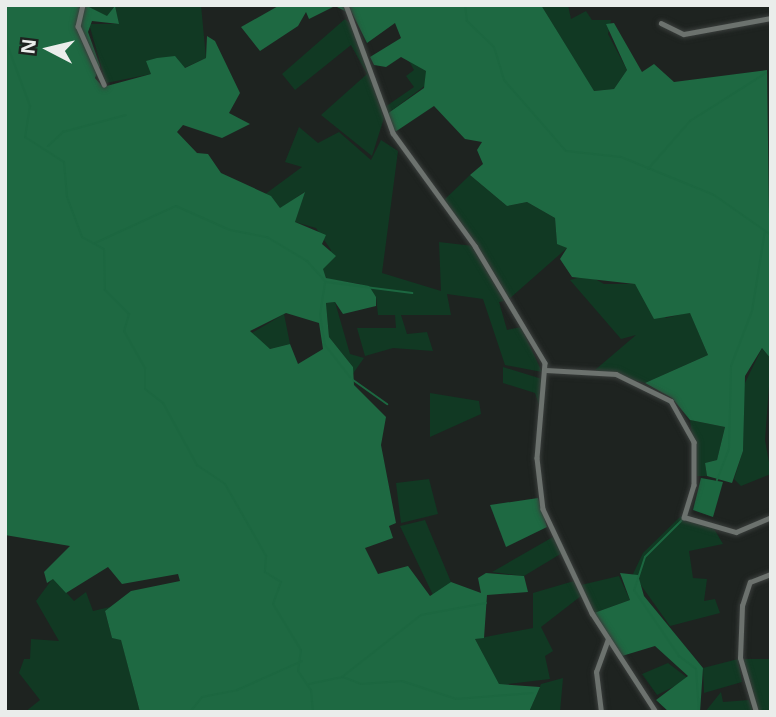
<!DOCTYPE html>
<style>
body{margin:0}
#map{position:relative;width:776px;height:717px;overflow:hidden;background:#1e2320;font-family:"Open Sans",sans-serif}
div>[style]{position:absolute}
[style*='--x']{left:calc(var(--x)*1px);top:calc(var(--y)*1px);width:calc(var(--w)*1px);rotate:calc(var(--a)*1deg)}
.green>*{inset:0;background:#113923}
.forest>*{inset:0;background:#1e6942}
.water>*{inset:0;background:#1c6740}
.stream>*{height:2px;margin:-1px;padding:0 1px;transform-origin:1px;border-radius:1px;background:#1c6740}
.roads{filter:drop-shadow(0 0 2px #3a3e3c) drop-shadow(0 0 2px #3a3e3c)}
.minor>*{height:4.5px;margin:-2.25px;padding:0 2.25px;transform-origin:2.25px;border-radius:2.25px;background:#6c726e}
span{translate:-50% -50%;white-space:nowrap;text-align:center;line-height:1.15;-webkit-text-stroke:6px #1e2320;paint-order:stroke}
.frame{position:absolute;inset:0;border:7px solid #eaedeb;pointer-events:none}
.north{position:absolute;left:14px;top:14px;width:70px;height:70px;-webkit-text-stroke:5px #1e2320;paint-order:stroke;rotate:277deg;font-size:19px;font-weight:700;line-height:28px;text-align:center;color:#eaedeb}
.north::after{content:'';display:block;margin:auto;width:24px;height:32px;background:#eaedeb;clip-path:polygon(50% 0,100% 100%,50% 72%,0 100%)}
</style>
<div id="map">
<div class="green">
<div style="clip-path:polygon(85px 5px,201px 5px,206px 58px,184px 68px,157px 58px,151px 74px,106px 83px,89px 24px,119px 24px)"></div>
<div style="clip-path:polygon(541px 5px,568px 5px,571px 19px,586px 11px,592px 20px,611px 20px,608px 34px,627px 70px,614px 89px,593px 91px)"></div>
<div style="clip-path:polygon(345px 19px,353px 26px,384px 118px,372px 156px,321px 115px,367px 74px,351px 45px,295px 90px,282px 74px)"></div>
<div style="clip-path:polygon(409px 61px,426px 71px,430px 82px,387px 114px,385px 107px,414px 87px,406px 76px,414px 70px)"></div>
<div style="clip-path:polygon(299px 127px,318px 143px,339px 132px,371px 160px,381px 140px,398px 151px,382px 273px,441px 291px,439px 242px,473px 246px,504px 301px,499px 302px,507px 330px,521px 327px,542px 372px,505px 365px,483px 299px,447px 294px,451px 315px,401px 315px,407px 334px,427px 332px,433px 351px,393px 348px,365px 356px,357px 328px,396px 328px,395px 315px,378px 315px,376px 297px,360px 284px,327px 279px,322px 269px,331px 250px,316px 228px,295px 222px,304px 192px,280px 209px,264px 195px,302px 167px,285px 162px)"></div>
<div style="clip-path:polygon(470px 175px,507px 206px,527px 202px,555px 218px,557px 243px,567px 248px,509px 299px,443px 201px)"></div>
<div style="clip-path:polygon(588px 275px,604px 284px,635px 284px,666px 318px,690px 312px,708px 355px,645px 383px,595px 370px,636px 335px,621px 339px,570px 280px)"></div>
<div style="clip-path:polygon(335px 302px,350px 354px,364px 358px,352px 375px,353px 367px,329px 337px,326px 303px)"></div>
<div style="clip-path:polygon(284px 314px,290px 344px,270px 349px,250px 334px)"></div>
<div style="clip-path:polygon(762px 348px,771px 359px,765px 440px,771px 474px,741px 486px,734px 479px,743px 451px,744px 385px)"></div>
<div style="clip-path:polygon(503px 367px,542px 379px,539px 405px,535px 393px,503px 383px)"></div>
<div style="clip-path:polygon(430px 393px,479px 401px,481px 414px,430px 437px)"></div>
<div style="clip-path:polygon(690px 420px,725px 427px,717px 460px,705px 463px,707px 476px,697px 476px)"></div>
<div style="clip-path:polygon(429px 479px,438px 514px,401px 523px,396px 483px)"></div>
<div style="clip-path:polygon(681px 516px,713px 527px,723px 544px,689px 551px,693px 578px,707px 579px,704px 601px,715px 599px,720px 613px,670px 626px,633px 574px,643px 553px)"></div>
<div style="clip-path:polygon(425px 520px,451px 582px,439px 595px,433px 595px,400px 526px)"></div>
<div style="clip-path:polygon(553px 537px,562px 553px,524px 576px,492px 572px)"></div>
<div style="clip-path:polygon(619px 576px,630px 600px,594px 613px,581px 585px)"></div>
<div style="clip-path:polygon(53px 578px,74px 601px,86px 592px,93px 611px,110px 607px,105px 611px,112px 638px,121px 639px,140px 712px,25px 712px,40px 700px,19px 673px,24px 659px,30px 659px,31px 639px,59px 641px,36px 601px)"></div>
<div style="clip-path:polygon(574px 581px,581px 596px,541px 627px,553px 651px,545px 656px,550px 679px,499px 685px,475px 639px,533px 628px,533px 593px)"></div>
<div style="clip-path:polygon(738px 659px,742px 682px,704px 693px,703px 668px)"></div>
<div style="clip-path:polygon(742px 659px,771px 659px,771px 712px,758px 712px)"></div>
<div style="clip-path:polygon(668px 663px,689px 679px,657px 695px,642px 674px)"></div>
<div style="clip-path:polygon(563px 678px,560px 712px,529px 712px,541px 684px)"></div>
<div style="clip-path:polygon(721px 692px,723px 702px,749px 700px,753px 712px,705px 712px)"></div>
</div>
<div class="forest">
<div style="clip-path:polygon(evenodd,5px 5px,85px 5px,107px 16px,115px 6px,119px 24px,92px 21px,88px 32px,100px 66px,95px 78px,103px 87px,151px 74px,146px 61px,157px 58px,175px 56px,185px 68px,206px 58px,207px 36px,215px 41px,240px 93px,229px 113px,250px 124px,222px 138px,183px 125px,177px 132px,197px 153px,208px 154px,221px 173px,271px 196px,280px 208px,305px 192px,295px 222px,326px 235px,322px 244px,336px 256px,323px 269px,326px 278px,369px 286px,376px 297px,376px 306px,343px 314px,335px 302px,326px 303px,329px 337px,353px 367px,354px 385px,386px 417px,381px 445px,396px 523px,389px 526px,393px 538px,365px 548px,378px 574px,408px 566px,430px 596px,451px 582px,481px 593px,478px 578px,486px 573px,524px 576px,528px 592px,487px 595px,484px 638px,475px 639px,499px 684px,540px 687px,529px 712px,140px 712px,121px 640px,112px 638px,105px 611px,131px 591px,180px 581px,178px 574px,122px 584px,108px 567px,66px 593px,53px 579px,47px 583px,44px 572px,70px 546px,5px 535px,5px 5px,286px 313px,319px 323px,323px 349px,298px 364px,290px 344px,270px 349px,250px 331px,286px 313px)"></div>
<div style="clip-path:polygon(280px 5px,343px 5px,347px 12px,335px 6px,309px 19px,306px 12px,298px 26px,260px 51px,241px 27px)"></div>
<div style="clip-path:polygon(348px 5px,541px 5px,594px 91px,614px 89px,627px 70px,606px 24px,614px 23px,642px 72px,654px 64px,674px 82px,767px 70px,771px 359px,762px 348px,745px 376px,743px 451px,732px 483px,707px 476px,705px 463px,717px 460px,725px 427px,690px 420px,672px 398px,645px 383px,708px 355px,690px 313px,654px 319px,635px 284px,572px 277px,560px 259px,567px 248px,557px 244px,555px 218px,527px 202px,507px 206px,470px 175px,483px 164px,477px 150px,482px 142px,465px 139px,434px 106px,395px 132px,387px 114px,424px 88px,426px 71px,401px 57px,386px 67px,374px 65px,370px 57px,401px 38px,395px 23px,367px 43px)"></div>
<div style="clip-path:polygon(538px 498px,547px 527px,506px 547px,490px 505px)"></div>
<div style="clip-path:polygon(620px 573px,638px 575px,644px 596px,703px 668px,700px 712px,669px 712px,656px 700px,688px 676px,655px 646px,622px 656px,594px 613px,630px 600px)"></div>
</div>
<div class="water">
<div style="clip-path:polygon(701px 478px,723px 482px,713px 517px,693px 510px)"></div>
</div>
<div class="stream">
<div style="--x:465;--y:5;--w:16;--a:83"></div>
<div style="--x:467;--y:21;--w:37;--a:44"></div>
<div style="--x:494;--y:47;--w:34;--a:73"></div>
<div style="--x:504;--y:80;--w:94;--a:48.9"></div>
<div style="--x:566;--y:151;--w:55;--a:6.2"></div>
<div style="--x:621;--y:157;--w:100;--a:22.2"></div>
<div style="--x:714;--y:195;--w:70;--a:35.1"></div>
<div style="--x:5;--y:39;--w:72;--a:69.5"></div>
<div style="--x:30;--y:106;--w:31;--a:99"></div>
<div style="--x:25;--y:137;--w:46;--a:32.7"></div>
<div style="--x:64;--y:162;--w:35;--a:85"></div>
<div style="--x:67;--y:197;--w:43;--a:69.4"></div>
<div style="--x:82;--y:237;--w:25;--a:29"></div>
<div style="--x:104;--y:249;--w:41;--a:88.6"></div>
<div style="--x:105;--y:290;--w:34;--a:45"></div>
<div style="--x:129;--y:314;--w:18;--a:106"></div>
<div style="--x:124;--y:331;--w:43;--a:60.4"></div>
<div style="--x:145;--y:368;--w:21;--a:90"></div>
<div style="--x:145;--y:389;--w:23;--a:38"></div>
<div style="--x:163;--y:403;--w:71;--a:61.3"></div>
<div style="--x:197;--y:465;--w:34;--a:34"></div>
<div style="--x:225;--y:484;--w:83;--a:60.3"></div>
<div style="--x:266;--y:556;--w:16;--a:94"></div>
<div style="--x:265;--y:572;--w:19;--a:32"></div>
<div style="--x:281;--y:582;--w:23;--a:110"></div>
<div style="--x:273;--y:604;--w:54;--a:58.7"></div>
<div style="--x:301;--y:650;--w:21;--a:98"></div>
<div style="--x:298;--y:671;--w:23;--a:56"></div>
<div style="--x:311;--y:690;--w:22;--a:85"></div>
<div style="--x:48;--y:146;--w:21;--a:-43"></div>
<div style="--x:63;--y:132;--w:65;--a:-15.1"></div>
<div style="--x:648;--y:169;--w:64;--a:-48.8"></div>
<div style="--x:690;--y:121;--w:90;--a:-32.3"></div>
<div style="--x:95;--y:243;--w:89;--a:-24.6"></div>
<div style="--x:176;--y:206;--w:59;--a:24"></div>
<div style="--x:230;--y:230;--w:38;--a:11"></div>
<div style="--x:267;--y:237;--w:47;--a:31"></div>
<div style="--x:307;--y:261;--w:28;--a:48"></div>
<div style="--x:326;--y:282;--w:87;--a:7.3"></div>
<div style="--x:325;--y:283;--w:31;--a:99"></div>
<div style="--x:320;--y:314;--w:31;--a:81"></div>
<div style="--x:325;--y:345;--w:41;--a:52"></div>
<div style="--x:353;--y:380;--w:42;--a:35.2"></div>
<div style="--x:717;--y:480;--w:33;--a:-69"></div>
<div style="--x:729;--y:449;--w:83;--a:-88.6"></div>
<div style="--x:731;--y:366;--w:59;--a:-69.1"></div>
<div style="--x:752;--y:311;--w:81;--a:-80.8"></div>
<div style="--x:682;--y:520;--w:52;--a:135"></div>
<div style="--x:645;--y:557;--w:35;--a:108"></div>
<div style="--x:634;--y:590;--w:80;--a:55.7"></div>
<div style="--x:679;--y:656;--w:21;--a:37"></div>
<div style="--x:696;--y:669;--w:43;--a:86"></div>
<div style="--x:343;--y:677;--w:19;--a:21"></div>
<div style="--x:361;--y:684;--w:41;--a:-4.2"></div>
<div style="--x:402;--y:681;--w:57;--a:18.4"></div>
<div style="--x:456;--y:699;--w:77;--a:-4.5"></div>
<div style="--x:309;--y:684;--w:34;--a:-12"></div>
<div style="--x:342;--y:677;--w:100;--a:-38.1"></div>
<div style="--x:421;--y:615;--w:66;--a:-10.5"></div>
<div style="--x:190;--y:712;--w:19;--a:-51"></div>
<div style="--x:202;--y:697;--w:36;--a:-11"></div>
<div style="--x:237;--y:690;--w:71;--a:-24"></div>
</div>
<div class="roads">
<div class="minor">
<div style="--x:83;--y:5;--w:22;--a:103"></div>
<div style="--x:78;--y:26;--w:64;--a:65.9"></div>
<div style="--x:346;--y:5;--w:136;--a:69.8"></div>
<div style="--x:393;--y:133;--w:140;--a:54"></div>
<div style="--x:475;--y:246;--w:136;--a:59.1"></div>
<div style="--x:545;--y:363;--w:95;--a:94.8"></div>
<div style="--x:537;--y:458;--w:51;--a:83.3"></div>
<div style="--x:543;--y:509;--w:115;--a:64.8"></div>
<div style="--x:592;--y:613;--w:118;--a:57.1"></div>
<div style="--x:661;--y:23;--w:25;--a:26"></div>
<div style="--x:684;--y:34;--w:88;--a:-10.4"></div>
<div style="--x:546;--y:370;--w:70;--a:3.3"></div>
<div style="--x:616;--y:374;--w:61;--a:26.1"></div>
<div style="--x:671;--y:401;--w:47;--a:60.7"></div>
<div style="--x:694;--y:442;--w:43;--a:90"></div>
<div style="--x:694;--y:485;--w:34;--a:107"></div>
<div style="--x:684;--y:517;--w:54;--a:16.1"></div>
<div style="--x:736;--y:532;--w:38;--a:-23"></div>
<div style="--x:601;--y:712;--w:40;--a:-97.1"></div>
<div style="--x:596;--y:672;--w:35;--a:-70"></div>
<div style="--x:756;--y:712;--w:56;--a:-106.5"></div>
<div style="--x:740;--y:658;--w:52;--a:-87.8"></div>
<div style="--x:742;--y:606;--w:25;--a:-72"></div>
<div style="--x:750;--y:582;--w:22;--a:-21"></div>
</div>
</div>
<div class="frame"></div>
<div class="north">N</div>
</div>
